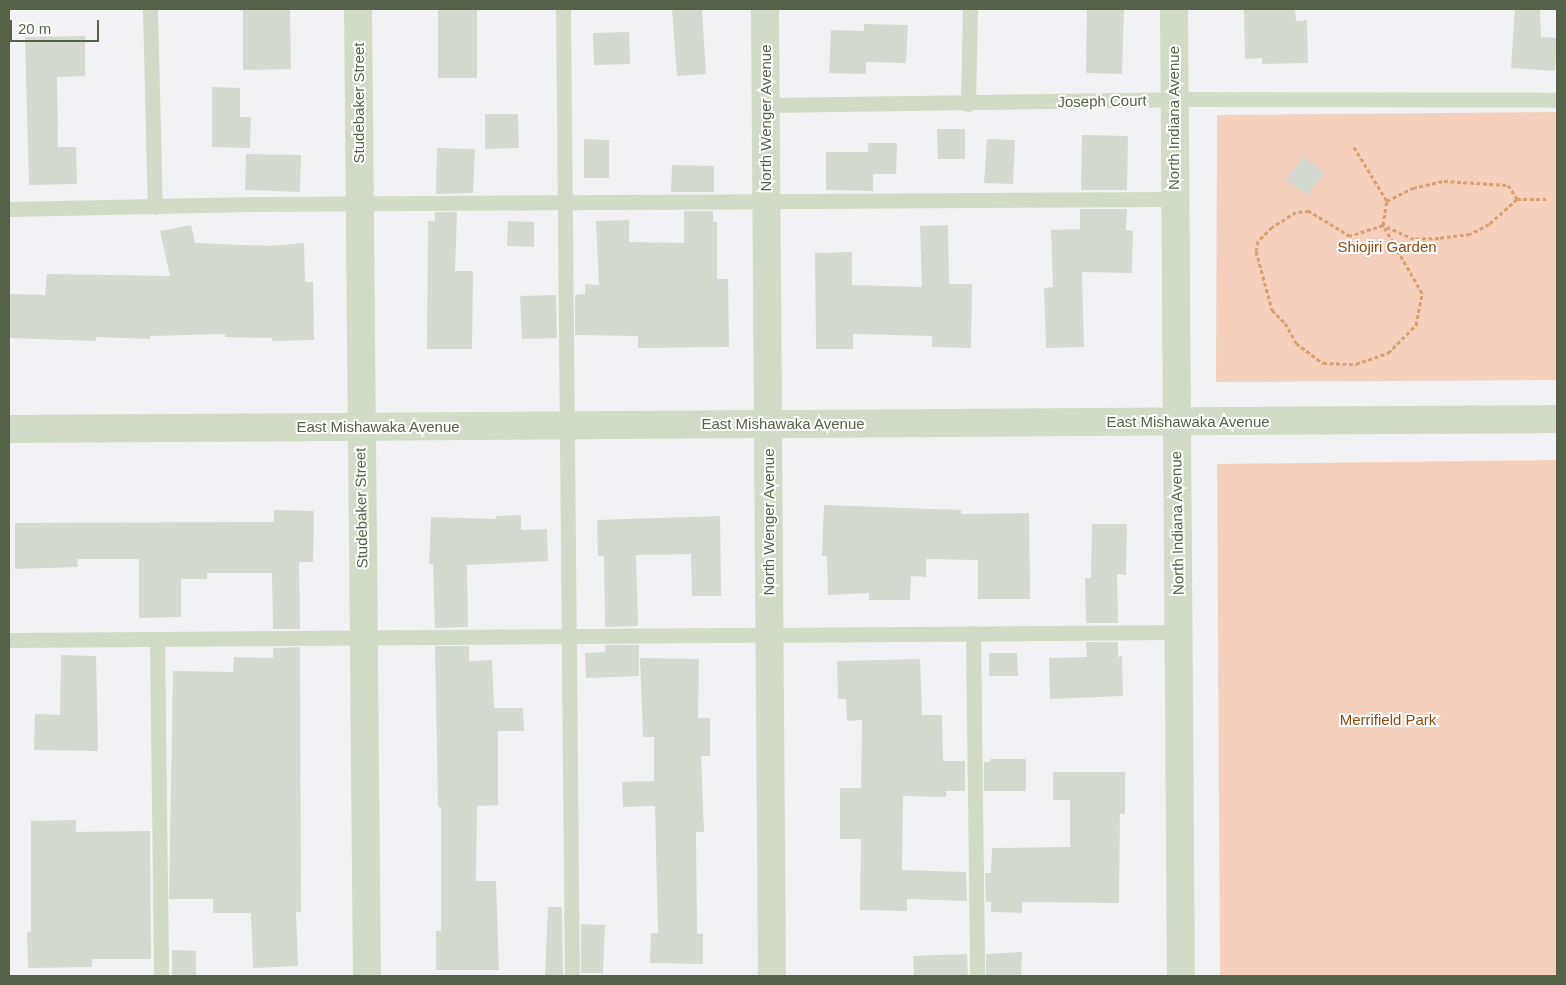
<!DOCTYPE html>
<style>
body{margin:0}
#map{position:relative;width:1566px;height:985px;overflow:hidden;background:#f2f2f4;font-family:Helvetica,sans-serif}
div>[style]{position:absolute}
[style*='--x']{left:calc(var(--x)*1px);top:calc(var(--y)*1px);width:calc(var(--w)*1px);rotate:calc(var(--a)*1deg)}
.green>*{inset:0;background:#f5d1bd}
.building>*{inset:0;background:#d4dad0}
.path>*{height:3px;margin-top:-1.5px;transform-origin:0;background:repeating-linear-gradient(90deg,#d7a171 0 4px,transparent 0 6.5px)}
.service>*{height:15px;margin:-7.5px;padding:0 7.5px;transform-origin:7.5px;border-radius:7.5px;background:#d2dbc7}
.minor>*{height:28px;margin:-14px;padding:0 14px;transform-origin:14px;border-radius:14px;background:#d2dbc7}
.tertiary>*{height:28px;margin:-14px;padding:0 14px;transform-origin:14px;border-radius:14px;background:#d2dbc7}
span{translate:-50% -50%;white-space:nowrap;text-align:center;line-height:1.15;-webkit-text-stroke:4px #fff;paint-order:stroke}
.street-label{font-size:15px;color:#566247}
.park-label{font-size:15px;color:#8e490d}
.frame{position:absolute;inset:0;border:10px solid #566247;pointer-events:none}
.scale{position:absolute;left:10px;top:20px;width:89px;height:22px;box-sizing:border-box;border:2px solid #566247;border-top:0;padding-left:6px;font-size:15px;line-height:18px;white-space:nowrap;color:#566247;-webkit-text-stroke:4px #fff;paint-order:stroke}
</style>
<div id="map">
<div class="green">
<div style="clip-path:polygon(1557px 112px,1557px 380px,1216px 382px,1217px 115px)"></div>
<div style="clip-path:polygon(1557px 460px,1557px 976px,1220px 976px,1217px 464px)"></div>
</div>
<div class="building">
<div style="clip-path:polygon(243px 9px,290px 9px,291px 69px,243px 70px)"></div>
<div style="clip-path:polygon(438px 9px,477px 9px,477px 78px,438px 78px)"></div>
<div style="clip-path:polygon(672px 9px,702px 9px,706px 74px,677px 76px)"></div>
<div style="clip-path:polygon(1087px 9px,1124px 9px,1122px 74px,1086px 73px)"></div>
<div style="clip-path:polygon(1244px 9px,1295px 9px,1296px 21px,1307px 20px,1308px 63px,1262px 64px,1262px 58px,1245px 59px)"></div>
<div style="clip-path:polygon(1515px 9px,1540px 9px,1541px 37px,1557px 38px,1555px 71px,1511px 68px)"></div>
<div style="clip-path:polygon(864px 24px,908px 25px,906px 63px,866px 62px,866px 74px,829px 73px,831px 30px,864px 31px)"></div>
<div style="clip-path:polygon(629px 32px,630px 64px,594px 65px,593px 33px)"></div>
<div style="clip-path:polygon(85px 36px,85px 76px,57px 77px,58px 147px,76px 147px,77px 184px,29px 185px,25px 37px)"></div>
<div style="clip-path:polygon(212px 87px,240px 88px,240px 117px,251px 117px,250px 148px,212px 147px)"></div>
<div style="clip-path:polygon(485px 114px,518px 114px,519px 148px,485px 149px)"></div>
<div style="clip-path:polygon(937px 129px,965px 129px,965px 159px,938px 159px)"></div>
<div style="clip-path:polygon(1082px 135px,1128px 136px,1127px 190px,1081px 190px)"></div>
<div style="clip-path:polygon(584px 139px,609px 140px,609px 178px,584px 178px)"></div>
<div style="clip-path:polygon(987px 139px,1015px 140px,1013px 184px,984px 183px)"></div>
<div style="clip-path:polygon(868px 143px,897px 143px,896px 174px,873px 174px,873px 191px,826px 190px,826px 152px,868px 152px)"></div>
<div style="clip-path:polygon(437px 148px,475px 149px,473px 193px,436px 194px)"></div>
<div style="clip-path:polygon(246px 154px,301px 155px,300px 192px,245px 190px)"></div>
<div style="clip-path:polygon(1303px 157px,1324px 172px,1307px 195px,1286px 180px)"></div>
<div style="clip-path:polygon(672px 165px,714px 166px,714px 192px,671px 192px)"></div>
<div style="clip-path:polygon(1080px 209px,1127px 209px,1126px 230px,1133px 231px,1132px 273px,1082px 272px,1084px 347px,1046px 348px,1044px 288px,1053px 287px,1051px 230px,1080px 229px)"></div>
<div style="clip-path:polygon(684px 211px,713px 211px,713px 222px,717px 222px,717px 279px,728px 279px,729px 347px,638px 348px,638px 336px,575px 335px,575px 295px,585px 294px,585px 284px,599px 285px,596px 221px,629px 220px,629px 242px,684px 243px)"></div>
<div style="clip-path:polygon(435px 212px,457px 212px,455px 271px,473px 271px,472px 349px,427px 349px,428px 221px,435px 221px)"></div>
<div style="clip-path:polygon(508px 221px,534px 222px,534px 247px,507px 246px)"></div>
<div style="clip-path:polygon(191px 225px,195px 243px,271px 246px,304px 243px,305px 282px,313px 282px,314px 340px,272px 341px,272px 338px,225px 337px,225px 334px,150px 336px,150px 339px,96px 337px,96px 341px,9px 338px,9px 294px,45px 295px,47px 274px,170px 276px,160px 231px)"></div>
<div style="clip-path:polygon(948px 225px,949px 284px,972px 284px,971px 348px,932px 347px,932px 336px,853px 334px,853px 349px,816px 349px,815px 253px,852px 252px,852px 285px,922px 287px,920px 226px)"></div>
<div style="clip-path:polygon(556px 295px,557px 338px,522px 339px,520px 296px)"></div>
<div style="clip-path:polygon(824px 505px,961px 510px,961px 514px,1029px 513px,1030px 599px,978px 599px,978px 560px,926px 559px,926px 577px,911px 576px,910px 600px,869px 600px,869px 593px,828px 595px,827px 556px,822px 556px)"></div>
<div style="clip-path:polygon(274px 510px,314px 511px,313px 562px,299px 562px,300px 629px,273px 629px,272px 573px,207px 573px,207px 579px,181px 579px,181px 617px,139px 618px,139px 559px,77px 559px,78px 567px,15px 569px,15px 523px,274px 522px)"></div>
<div style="clip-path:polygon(521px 515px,521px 530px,547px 529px,548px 561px,467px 565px,468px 627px,435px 628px,433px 564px,429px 564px,431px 517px,496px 519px,496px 516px)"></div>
<div style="clip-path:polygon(720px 516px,721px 596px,692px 596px,691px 554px,636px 555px,638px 626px,605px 627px,604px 556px,598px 556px,597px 520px)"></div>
<div style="clip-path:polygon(1092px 524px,1127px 524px,1126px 575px,1117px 574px,1118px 623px,1086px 623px,1085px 578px,1091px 578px)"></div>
<div style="clip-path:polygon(1086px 642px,1118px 642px,1118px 657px,1122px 656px,1123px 696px,1050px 699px,1049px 658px,1087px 657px)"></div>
<div style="clip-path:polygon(605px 645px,639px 645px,639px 676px,586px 678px,585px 653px,605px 652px)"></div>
<div style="clip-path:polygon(435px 646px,469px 646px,469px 661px,492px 660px,494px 708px,523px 708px,524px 731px,498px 731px,498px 805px,477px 806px,476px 881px,496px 881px,499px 970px,436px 970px,436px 931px,441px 931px,441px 807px,438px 807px)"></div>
<div style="clip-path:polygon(300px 647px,301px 912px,296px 912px,298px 966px,253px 968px,251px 913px,213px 913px,213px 899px,169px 899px,173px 671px,233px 672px,234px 657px,273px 658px,273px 648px)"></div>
<div style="clip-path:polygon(989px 653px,1017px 653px,1018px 676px,989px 676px)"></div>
<div style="clip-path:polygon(61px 655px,96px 656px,98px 751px,34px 750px,35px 714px,60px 715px)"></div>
<div style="clip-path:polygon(640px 658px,699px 659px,698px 718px,710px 718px,710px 756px,701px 756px,704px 832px,696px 832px,697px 934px,703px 934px,703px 964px,650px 963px,651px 933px,658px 933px,655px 806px,623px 807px,622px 782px,654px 781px,654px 737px,643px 737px)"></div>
<div style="clip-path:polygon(920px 659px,922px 715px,942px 715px,943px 761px,965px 761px,965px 791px,946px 791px,946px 797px,903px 796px,902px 870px,966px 872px,967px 901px,907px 899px,907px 911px,860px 910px,861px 839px,840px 839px,840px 788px,861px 788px,862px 720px,847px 721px,846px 699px,838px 699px,837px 661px)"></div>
<div style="clip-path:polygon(990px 759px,1026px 759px,1026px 791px,984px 791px,984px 762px,990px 762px)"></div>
<div style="clip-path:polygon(1053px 772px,1125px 772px,1125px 814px,1120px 814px,1119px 903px,1022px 902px,1022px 913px,991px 912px,991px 902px,986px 902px,985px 873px,991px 873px,992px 848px,1070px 847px,1070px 800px,1053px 800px)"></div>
<div style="clip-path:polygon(76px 820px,76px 832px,150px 831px,151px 959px,92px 959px,92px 967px,28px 968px,27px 932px,31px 932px,31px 821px)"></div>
<div style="clip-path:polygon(548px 907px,562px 907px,563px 976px,545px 976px)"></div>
<div style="clip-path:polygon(581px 924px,605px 925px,603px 973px,581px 973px)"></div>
<div style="clip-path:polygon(172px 950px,196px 951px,196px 976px,172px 976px)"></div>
<div style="clip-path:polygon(1022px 952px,1021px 976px,986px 976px,986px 954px)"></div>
<div style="clip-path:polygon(967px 954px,968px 976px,914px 976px,913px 956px)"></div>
</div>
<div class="path">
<div style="--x:1354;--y:147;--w:63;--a:58.6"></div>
<div style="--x:1517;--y:199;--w:38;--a:138"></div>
<div style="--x:1489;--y:224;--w:21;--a:152"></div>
<div style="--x:1470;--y:234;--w:31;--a:173"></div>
<div style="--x:1439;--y:238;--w:25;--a:178"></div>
<div style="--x:1414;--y:239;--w:34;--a:-156"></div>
<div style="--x:1383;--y:225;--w:35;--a:162"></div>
<div style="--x:1350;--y:236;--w:48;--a:-148.6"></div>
<div style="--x:1309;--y:211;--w:13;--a:176"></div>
<div style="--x:1296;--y:212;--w:28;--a:148"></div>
<div style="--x:1272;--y:227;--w:20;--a:135"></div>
<div style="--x:1258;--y:241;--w:10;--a:101"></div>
<div style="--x:1256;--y:251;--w:61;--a:74.8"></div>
<div style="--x:1272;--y:310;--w:18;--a:45"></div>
<div style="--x:1285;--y:323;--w:23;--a:61"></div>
<div style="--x:1296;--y:343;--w:34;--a:37"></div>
<div style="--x:1323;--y:363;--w:33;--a:2"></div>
<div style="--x:1356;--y:364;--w:34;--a:-19"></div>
<div style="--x:1388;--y:353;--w:40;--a:-45"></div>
<div style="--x:1416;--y:325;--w:33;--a:-79"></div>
<div style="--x:1422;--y:293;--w:78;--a:-119.8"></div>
<div style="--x:1383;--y:225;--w:24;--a:-81"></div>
<div style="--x:1387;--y:201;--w:29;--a:-27"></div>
<div style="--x:1413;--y:188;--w:32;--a:-13"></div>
<div style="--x:1444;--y:181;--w:64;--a:3.6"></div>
<div style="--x:1508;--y:185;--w:17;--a:57"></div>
<div style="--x:1517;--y:199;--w:29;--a:0"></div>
</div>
<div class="service">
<div style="--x:150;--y:9;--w:198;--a:88.6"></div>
<div style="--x:563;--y:9;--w:967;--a:89.47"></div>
<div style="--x:968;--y:104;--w:95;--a:-88.8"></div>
<div style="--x:766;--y:105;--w:408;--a:-0.8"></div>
<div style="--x:1174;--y:99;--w:383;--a:0.1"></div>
<div style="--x:9;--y:209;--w:243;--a:-1.2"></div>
<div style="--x:252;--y:204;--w:922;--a:-0.31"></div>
<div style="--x:973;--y:633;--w:343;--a:89.3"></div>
<div style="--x:157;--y:639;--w:337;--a:89.3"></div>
<div style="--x:9;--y:640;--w:1169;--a:-0.39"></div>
</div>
<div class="minor">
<div style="--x:358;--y:9;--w:967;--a:89.47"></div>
<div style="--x:765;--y:9;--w:967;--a:89.59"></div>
<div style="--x:1174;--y:9;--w:967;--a:89.59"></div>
</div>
<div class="tertiary">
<div style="--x:9;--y:429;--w:1548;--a:-0.37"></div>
</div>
<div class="street-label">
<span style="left:1102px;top:101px;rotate:-1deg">Joseph Court</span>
<span style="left:359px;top:103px;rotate:-90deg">Studebaker Street</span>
<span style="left:766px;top:118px;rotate:-90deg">North Wenger Avenue</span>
<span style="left:1174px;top:118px;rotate:-90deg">North Indiana Avenue</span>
<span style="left:1188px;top:422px">East Mishawaka Avenue</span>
<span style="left:783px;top:424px">East Mishawaka Avenue</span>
<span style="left:378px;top:427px">East Mishawaka Avenue</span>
<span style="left:361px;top:508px;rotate:-91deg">Studebaker Street</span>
<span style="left:769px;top:522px;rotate:-90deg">North Wenger Avenue</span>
<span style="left:1177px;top:523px;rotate:-91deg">North Indiana Avenue</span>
</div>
<div class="park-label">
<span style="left:1387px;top:247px">Shiojiri Garden</span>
<span style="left:1388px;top:720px">Merrifield Park</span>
</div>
<div class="frame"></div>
<div class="scale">20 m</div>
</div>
